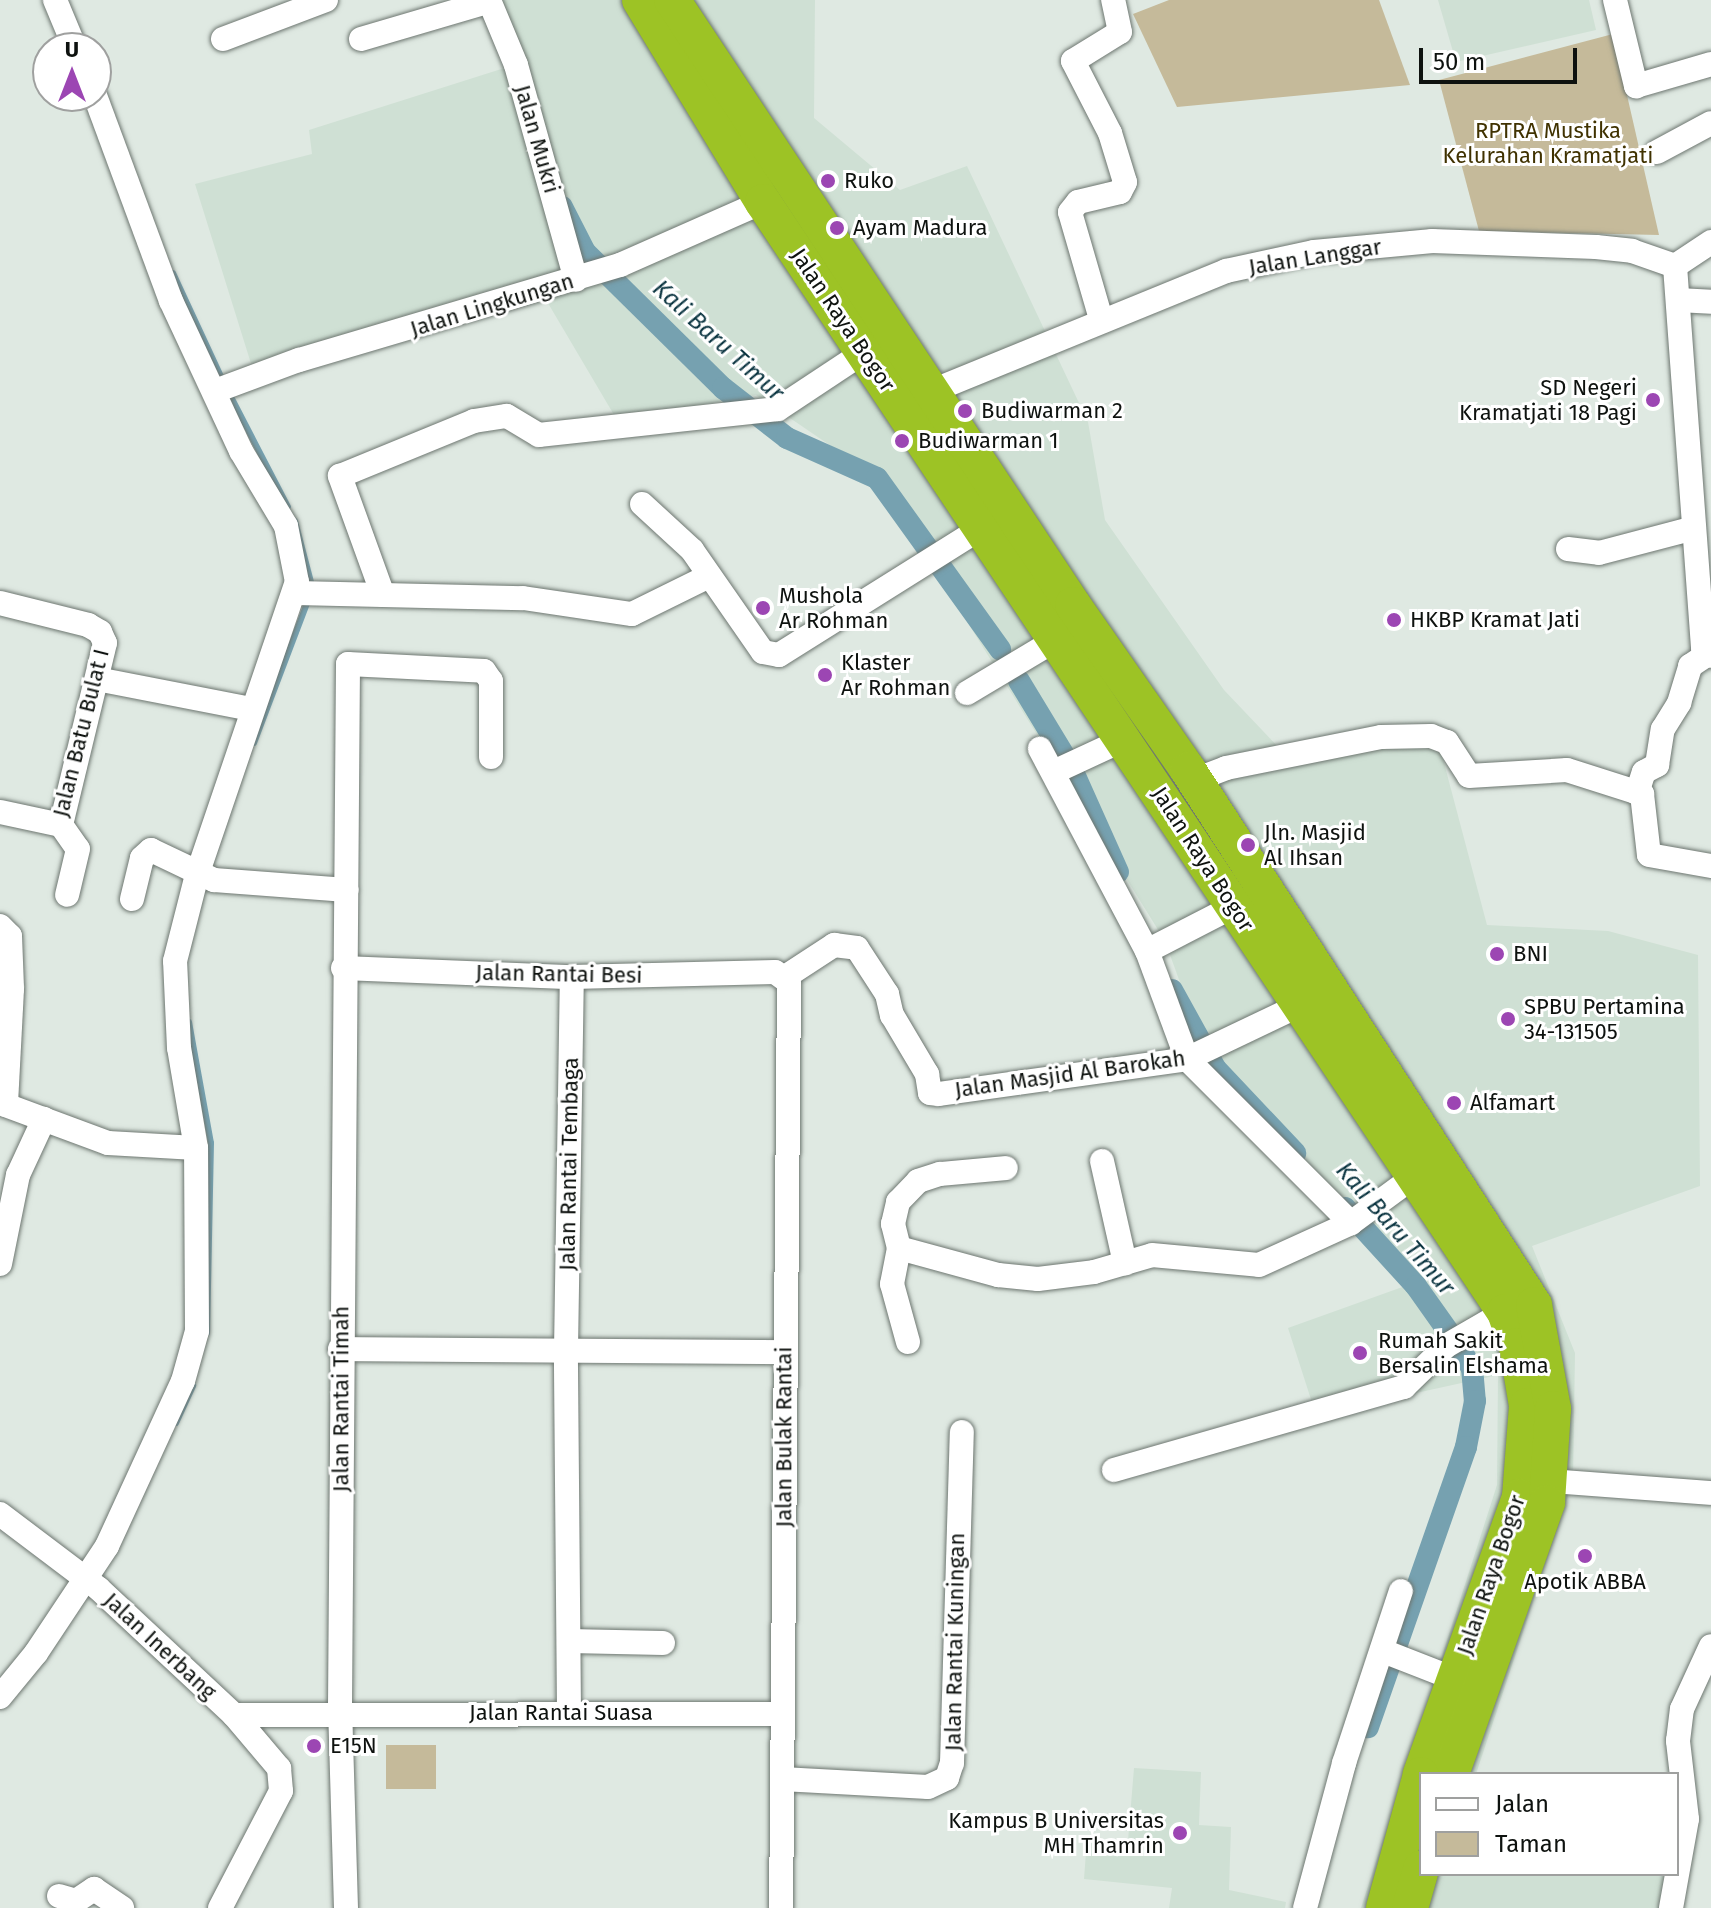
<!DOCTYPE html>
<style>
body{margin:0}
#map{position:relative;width:1711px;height:1908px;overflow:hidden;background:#dfe9e2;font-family:"Fira Sans",sans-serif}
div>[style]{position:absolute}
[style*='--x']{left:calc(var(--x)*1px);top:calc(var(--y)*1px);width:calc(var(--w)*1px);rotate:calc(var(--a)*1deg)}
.built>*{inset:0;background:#cfe0d4}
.green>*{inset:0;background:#c5ba9a}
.stream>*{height:6px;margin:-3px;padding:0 3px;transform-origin:3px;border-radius:3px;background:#76a1b0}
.canal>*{height:22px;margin:-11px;padding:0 11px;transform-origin:11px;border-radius:11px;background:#76a1b0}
.roads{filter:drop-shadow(0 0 2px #6d7670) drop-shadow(0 0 2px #6d7670)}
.minor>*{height:24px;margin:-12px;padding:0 12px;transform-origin:12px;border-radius:12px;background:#fff}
.highway>*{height:36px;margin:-18px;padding:0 18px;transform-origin:18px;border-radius:18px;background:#9dc325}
.dots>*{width:22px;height:22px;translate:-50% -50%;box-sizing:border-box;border:4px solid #fff;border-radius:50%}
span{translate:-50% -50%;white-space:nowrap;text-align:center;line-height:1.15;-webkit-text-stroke:6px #fff;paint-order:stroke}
.park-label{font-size:22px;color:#403201}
.street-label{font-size:22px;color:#0e120f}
.poi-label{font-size:22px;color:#0e120f}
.left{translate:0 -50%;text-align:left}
.right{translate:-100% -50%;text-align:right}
.water-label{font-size:24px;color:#0a3440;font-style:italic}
.legend{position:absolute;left:1419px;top:1772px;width:260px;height:104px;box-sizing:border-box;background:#fff;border:2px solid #9fa09f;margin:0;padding:10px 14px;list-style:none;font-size:24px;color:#0e120f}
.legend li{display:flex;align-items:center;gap:16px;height:40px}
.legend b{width:40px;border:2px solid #9fa09f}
.north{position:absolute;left:32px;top:32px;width:80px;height:80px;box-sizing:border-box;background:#fff;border:2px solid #9fa09f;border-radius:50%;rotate:0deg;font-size:22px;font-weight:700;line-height:32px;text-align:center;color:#0e120f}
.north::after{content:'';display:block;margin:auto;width:28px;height:36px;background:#9c46b3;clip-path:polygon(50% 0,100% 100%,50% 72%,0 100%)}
.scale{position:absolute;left:1419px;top:48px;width:158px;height:36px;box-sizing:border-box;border:4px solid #0e120f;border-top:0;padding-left:10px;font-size:24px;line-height:28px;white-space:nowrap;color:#0e120f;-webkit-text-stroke:6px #fff;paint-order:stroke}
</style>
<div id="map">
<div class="built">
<div style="clip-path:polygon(490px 0,815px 0,814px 118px,900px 190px,967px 166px,1088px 422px,1105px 520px,1224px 690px,1282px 751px,1439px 744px,1487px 925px,1608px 931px,1698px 955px,1700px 1186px,1532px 1246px,1575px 1353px,1573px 1481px,1476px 1774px,1421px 1774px,1421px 1874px,1676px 1874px,1669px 1908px,1361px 1908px,1497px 1485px,1498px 1375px,1316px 1415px,1288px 1328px,1408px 1285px,1207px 1057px,1165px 941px,878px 478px,756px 395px,617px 420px,542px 293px,253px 370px,195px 184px,312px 154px,309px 130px,514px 65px)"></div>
<div style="clip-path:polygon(1438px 0,1589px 0,1596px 30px,1456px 62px)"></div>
<div style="clip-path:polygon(1134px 1768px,1201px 1772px,1199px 1825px,1231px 1827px,1229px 1890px,1286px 1902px,1285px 1908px,1169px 1908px,1172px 1888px,1084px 1879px,1087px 1839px,1128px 1841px)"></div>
</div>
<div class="green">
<div style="clip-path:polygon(1169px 0,1379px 0,1410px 85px,1177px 107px,1133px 14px)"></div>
<div style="clip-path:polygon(1613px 34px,1659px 235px,1479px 231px,1439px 80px)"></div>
<div style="clip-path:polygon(386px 1745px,436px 1745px,436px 1789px,386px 1789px)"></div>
</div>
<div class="stream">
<div style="--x:173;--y:273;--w:121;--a:65.1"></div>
<div style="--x:229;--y:393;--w:128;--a:62.6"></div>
<div style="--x:295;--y:521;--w:67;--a:75.3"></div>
<div style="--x:254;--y:743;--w:152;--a:-69.2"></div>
<div style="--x:189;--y:1022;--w:123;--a:79.7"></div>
<div style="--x:211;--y:1143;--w:190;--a:91.2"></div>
<div style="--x:176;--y:1423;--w:41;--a:-65.3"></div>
</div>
<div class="canal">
<div style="--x:562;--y:207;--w:51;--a:62.9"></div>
<div style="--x:585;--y:252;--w:194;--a:44.6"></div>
<div style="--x:723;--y:388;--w:81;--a:38"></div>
<div style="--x:787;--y:438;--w:98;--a:24"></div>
<div style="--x:877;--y:478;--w:211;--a:54.3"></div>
<div style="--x:1019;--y:681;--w:100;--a:58.8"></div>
<div style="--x:1071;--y:767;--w:115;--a:65.9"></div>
<div style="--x:1172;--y:990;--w:89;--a:61.1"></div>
<div style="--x:1215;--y:1068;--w:117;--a:46.7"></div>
<div style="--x:1345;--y:1208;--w:105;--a:47.7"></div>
<div style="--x:1416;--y:1286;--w:67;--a:54.7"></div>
<div style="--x:1455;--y:1341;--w:32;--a:58"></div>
<div style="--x:1472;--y:1368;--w:33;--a:85"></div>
<div style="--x:1475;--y:1401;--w:47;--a:101.1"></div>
<div style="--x:1466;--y:1447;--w:297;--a:109.3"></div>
</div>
<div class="roads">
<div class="minor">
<div style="--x:55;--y:0;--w:52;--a:67.4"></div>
<div style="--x:489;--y:0;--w:70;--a:67.4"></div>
<div style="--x:516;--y:65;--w:223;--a:74.4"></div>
<div style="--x:1615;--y:0;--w:89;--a:76.3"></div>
<div style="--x:1636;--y:86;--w:78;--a:-16.3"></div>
<div style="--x:223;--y:39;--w:110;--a:-20.7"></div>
<div style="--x:361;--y:39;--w:134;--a:-16.4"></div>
<div style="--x:1657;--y:152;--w:61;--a:-28.2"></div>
<div style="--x:1675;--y:266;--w:383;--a:85.8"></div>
<div style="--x:1703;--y:648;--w:11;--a:45"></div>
<div style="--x:1675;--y:266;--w:43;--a:-33.7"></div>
<div style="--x:1678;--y:300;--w:33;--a:3"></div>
<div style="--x:1101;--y:319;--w:111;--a:-106.2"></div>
<div style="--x:1070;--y:212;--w:13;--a:-51"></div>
<div style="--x:1078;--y:202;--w:43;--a:-13.4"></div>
<div style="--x:1120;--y:192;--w:11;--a:-63"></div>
<div style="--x:1125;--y:182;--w:51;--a:-107"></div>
<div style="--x:1110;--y:133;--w:81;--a:-117.2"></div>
<div style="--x:1073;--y:61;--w:55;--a:-31.7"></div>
<div style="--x:1120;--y:32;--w:33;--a:-102"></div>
<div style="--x:215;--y:391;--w:90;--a:-20.3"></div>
<div style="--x:299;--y:360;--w:335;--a:-16.5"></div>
<div style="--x:620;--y:265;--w:156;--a:-23.8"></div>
<div style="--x:932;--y:391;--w:318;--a:-22.2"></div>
<div style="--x:1226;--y:271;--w:90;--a:-12.2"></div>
<div style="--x:1314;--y:252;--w:119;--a:-5.3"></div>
<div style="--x:1432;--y:241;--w:164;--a:2.1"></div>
<div style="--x:1596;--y:247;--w:36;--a:6"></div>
<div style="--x:1632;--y:251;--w:46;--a:19.2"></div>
<div style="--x:642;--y:504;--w:68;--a:42.6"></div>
<div style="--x:692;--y:550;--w:124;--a:55.2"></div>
<div style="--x:763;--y:652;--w:16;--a:11"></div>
<div style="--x:779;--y:655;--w:241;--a:-32.1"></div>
<div style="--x:1568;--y:549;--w:31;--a:7"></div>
<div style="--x:1599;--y:553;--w:98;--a:-14.7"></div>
<div style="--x:296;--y:593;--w:227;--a:1.3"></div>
<div style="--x:523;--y:598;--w:110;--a:8.4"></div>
<div style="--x:632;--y:614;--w:86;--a:-26.3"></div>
<div style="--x:383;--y:595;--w:127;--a:-109.9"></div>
<div style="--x:340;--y:476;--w:145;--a:-22.3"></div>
<div style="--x:474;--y:421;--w:33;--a:-9"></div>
<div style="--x:507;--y:416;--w:37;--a:31"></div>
<div style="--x:539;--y:435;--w:240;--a:-6.2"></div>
<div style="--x:778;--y:409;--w:103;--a:-33.5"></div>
<div style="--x:0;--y:603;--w:91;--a:14"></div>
<div style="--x:88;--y:625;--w:14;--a:30"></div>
<div style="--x:100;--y:632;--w:12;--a:66"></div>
<div style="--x:105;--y:643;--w:187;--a:103.6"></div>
<div style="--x:61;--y:825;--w:62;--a:-168"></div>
<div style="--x:97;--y:679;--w:158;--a:11"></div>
<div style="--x:967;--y:693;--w:107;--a:-30.9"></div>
<div style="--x:1056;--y:771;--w:76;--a:-24.9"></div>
<div style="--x:1195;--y:780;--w:33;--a:-21"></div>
<div style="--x:1226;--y:768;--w:158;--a:-11.3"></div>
<div style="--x:1381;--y:737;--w:50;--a:-1.1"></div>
<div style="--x:1431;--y:736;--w:17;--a:21"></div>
<div style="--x:1447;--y:742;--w:40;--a:57.1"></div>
<div style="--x:1469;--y:776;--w:98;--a:-3.5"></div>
<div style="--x:1567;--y:770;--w:79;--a:17.7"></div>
<div style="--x:1642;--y:794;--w:61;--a:83.5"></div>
<div style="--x:1649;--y:855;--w:63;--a:10.1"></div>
<div style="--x:1637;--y:793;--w:22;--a:-72"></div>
<div style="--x:1644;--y:772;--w:15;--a:-28"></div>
<div style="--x:1657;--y:765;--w:36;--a:-81"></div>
<div style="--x:1663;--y:729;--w:31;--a:-58"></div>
<div style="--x:1679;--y:703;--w:39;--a:-73"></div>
<div style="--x:1690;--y:666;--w:22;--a:-34"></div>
<div style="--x:61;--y:825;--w:29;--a:55"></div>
<div style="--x:78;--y:849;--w:47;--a:103.4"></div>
<div style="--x:132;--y:899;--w:42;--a:-76.3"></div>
<div style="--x:142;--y:858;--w:12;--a:-42"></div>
<div style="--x:151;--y:850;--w:70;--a:25.5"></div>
<div style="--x:214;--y:880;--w:133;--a:4.3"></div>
<div style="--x:0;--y:926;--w:14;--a:45"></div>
<div style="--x:10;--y:936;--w:53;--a:87.8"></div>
<div style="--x:12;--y:989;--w:116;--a:93"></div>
<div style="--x:1147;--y:951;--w:98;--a:-27.3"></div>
<div style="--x:343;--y:968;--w:229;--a:2.3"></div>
<div style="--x:572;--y:977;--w:203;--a:-1.4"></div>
<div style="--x:775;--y:972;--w:17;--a:36"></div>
<div style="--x:789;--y:982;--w:926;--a:90.49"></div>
<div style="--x:785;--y:977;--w:59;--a:-33.1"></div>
<div style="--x:834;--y:945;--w:23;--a:7"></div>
<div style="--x:857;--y:948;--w:55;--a:56.9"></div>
<div style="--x:887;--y:994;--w:22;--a:77"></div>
<div style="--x:892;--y:1015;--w:69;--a:59.3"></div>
<div style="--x:927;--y:1074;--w:19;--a:81"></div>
<div style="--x:930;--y:1093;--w:9;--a:6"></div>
<div style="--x:939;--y:1094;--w:250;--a:-8"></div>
<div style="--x:1187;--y:1059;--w:125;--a:-25.5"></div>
<div style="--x:0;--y:1103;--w:115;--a:20.3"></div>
<div style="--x:108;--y:1143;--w:88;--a:3.3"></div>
<div style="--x:1102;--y:1161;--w:105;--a:77.3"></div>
<div style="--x:1351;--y:1223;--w:81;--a:-36.4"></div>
<div style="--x:899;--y:1248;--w:103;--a:15.3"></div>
<div style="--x:998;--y:1275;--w:40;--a:5.7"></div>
<div style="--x:1038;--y:1279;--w:56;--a:-7.1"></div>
<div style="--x:1094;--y:1272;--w:60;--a:-16.3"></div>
<div style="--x:1152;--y:1255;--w:107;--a:5.3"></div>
<div style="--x:1259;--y:1265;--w:101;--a:-24.5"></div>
<div style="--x:1351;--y:1223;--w:232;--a:-135"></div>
<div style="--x:1187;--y:1059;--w:115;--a:-110.3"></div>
<div style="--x:1147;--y:951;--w:229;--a:-117.9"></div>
<div style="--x:0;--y:1264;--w:91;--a:-78.6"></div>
<div style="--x:18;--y:1175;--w:62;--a:-65.1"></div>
<div style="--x:908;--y:1342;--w:60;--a:-105.4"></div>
<div style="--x:892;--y:1284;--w:37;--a:-79"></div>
<div style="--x:899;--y:1248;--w:25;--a:-104"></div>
<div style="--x:893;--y:1224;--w:23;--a:-77"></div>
<div style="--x:898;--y:1202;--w:29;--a:-46"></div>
<div style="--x:918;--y:1181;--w:23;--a:-18"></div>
<div style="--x:940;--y:1174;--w:66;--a:-5.2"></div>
<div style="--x:340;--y:1349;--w:445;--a:0.4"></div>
<div style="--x:1114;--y:1470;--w:302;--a:-16"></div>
<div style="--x:1404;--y:1387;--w:59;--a:-44.3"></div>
<div style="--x:1446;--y:1346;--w:68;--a:-30"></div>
<div style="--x:1551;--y:1481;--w:160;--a:4.3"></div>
<div style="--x:0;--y:1514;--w:124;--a:37.1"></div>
<div style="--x:99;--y:1589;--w:185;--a:43"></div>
<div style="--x:234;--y:1715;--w:70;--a:49.7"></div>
<div style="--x:279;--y:1768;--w:23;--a:85"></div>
<div style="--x:281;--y:1791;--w:132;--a:117.5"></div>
<div style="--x:569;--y:1641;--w:94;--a:1.2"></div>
<div style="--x:1383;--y:1651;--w:77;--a:21.3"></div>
<div style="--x:0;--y:1697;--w:57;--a:-50.7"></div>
<div style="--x:36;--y:1653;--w:128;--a:-56.4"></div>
<div style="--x:107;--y:1546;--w:182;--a:-65.3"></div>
<div style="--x:183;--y:1381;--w:52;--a:-74.4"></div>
<div style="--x:197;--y:1331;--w:183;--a:-90.3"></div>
<div style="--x:196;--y:1148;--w:101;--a:-99.6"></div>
<div style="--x:179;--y:1048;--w:87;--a:-92.6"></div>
<div style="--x:175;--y:961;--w:89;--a:-75.7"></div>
<div style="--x:197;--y:875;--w:310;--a:-71.2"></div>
<div style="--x:297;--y:582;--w:57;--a:-101.1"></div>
<div style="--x:286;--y:526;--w:87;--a:-121"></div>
<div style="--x:241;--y:451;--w:166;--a:-115"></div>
<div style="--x:171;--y:301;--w:219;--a:-110.3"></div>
<div style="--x:569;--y:1712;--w:362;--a:-90.5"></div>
<div style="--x:566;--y:1350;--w:373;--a:-89.1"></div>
<div style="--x:234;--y:1715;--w:548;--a:-0.1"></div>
<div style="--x:782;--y:1779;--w:146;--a:3.1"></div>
<div style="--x:928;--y:1787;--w:21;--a:-25"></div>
<div style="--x:947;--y:1778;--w:16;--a:-72"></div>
<div style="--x:952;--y:1763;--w:331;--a:-88.3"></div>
<div style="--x:59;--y:1896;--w:18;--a:16"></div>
<div style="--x:76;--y:1901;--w:22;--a:-34"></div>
<div style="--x:94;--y:1889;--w:34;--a:34"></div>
<div style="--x:346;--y:1908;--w:202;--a:-91.7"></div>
<div style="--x:340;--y:1706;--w:1042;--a:-89.56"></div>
<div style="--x:348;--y:664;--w:136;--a:2.9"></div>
<div style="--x:484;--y:671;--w:12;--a:55"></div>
<div style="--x:491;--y:681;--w:76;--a:90"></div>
<div style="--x:1305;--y:1908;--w:150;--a:-74.9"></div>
<div style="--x:1344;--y:1763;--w:181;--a:-71.7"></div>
<div style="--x:1671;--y:1908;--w:90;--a:-79.8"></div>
<div style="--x:1687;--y:1819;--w:79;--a:-96.6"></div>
<div style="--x:1678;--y:1741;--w:32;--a:-83"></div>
<div style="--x:1682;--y:1709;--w:69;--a:-65.3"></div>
</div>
<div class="highway">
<div style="--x:640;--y:0;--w:237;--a:58.7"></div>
<div style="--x:763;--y:202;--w:1335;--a:56.24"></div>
<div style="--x:1505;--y:1312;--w:36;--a:71"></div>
<div style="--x:1517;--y:1346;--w:61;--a:80.5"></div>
<div style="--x:1527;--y:1406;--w:91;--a:94.4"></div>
<div style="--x:1520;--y:1497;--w:294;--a:109.7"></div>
<div style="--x:672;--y:0;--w:726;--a:56.46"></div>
<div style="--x:1073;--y:605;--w:201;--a:55.1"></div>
<div style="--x:1188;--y:770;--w:637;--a:57.11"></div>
<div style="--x:1534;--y:1305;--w:106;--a:79.6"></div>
<div style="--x:1553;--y:1409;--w:94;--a:93.7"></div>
<div style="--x:1547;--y:1503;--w:288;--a:109.5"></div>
<div style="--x:1384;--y:1908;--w:138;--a:-74.5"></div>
<div style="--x:1410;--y:1908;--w:41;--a:-74.2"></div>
</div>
</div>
<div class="dots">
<div style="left:828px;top:181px;background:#9c46b3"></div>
<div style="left:837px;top:228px;background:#9c46b3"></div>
<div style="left:1653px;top:400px;background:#9c46b3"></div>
<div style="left:965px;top:411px;background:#9c46b3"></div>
<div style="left:902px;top:441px;background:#9c46b3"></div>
<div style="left:763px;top:608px;background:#9c46b3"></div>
<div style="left:1394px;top:620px;background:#9c46b3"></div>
<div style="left:825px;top:675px;background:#9c46b3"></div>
<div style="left:1248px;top:845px;background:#9c46b3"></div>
<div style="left:1497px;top:954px;background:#9c46b3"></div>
<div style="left:1508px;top:1019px;background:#9c46b3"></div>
<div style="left:1454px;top:1103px;background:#9c46b3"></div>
<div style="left:1360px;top:1353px;background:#9c46b3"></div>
<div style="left:1585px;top:1556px;background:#9c46b3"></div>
<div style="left:314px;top:1746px;background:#9c46b3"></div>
<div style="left:1180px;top:1833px;background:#9c46b3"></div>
</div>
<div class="park-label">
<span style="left:1548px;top:143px">RPTRA Mustika<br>Kelurahan Kramatjati</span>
</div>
<div class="street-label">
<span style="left:537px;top:139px;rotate:74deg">Jalan Mukri</span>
<span style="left:1315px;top:257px;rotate:-9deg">Jalan Langgar</span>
<span style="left:492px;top:305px;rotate:-17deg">Jalan Lingkungan</span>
<span style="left:843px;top:320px;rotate:56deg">Jalan Raya Bogor</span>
<span style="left:81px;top:733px;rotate:-76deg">Jalan Batu Bulat I</span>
<span style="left:1203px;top:859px;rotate:57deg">Jalan Raya Bogor</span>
<span style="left:559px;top:974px;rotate:1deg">Jalan Rantai Besi</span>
<span style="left:1070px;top:1074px;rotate:-8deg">Jalan Masjid Al Barokah</span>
<span style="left:569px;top:1164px;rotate:-89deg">Jalan Rantai Tembaga</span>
<span style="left:341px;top:1399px;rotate:-90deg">Jalan Rantai Timah</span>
<span style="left:784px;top:1437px;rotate:-90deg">Jalan Bulak Rantai</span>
<span style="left:1491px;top:1575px;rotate:-71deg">Jalan Raya Bogor</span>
<span style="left:955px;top:1642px;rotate:-89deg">Jalan Rantai Kuningan</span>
<span style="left:160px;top:1646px;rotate:43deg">Jalan Inerbang</span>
<span style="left:561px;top:1713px">Jalan Rantai Suasa</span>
</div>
<div class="poi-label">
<span class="left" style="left:844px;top:181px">Ruko</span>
<span class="left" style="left:853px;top:228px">Ayam Madura</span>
<span class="right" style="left:1637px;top:400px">SD Negeri<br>Kramatjati 18 Pagi</span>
<span class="left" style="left:981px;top:411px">Budiwarman 2</span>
<span class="left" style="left:918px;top:441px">Budiwarman 1</span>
<span class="left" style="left:779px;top:608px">Mushola<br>Ar Rohman</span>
<span class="left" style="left:1410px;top:620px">HKBP Kramat Jati</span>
<span class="left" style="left:841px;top:675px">Klaster<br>Ar Rohman</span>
<span class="left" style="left:1264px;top:845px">Jln. Masjid<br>Al Ihsan</span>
<span class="left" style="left:1513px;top:954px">BNI</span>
<span class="left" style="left:1524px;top:1019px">SPBU Pertamina<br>34-131505</span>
<span class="left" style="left:1470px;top:1103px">Alfamart</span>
<span class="left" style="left:1378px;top:1353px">Rumah Sakit<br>Bersalin Elshama</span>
<span style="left:1585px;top:1582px">Apotik ABBA</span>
<span class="left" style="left:330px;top:1746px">E15N</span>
<span class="right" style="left:1164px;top:1833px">Kampus B Universitas<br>MH Thamrin</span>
</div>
<div class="water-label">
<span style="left:718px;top:341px;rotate:42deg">Kali Baru Timur</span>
<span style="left:1395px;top:1229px;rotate:49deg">Kali Baru Timur</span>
</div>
<ul class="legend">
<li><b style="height:10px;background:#fff"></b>Jalan</li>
<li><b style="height:22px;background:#c5ba9a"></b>Taman</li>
</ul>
<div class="north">U</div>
<div class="scale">50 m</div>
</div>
